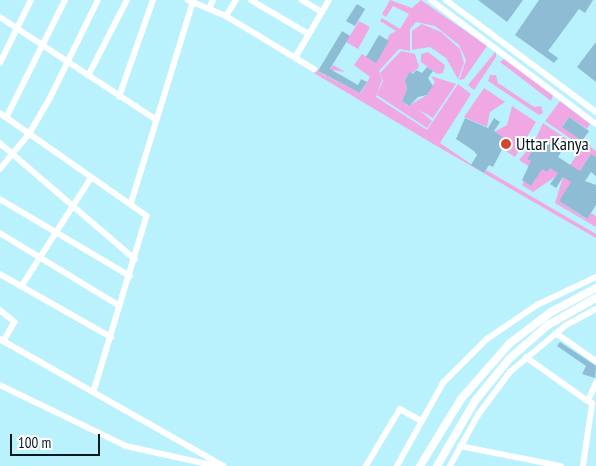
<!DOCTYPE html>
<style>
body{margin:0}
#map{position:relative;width:596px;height:466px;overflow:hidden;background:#b9f1fd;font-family:"PT Sans Narrow",sans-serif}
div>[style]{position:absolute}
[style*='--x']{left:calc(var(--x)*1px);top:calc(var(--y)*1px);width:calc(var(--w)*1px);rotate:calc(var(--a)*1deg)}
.green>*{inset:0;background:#f0a8e5}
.building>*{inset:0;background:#8ebcd4}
.minor>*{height:5.5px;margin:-2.75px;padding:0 2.75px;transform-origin:2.75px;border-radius:2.75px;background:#fff}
.major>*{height:8px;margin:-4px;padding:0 4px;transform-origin:4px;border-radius:4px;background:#fff}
.dots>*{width:14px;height:14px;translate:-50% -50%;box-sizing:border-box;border:2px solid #fff;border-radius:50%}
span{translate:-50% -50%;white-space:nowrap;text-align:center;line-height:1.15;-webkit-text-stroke:4px #fff;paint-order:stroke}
.poi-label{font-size:18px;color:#041a1e}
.left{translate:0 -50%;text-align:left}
.scale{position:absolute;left:10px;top:434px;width:90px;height:22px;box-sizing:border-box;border:2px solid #041a1e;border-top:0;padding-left:6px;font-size:15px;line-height:18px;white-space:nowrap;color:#041a1e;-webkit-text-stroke:4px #fff;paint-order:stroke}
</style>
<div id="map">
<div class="green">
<div style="clip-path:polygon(390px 0,412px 8px,421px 0,487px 46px,464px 79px,459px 80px,466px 60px,459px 45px,435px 26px,416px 22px,410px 29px,410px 51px,399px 49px,379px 71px,382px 80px,376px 97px,427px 130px,458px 84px,471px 94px,440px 143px,484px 173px,486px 170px,596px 234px,596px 238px,435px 145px,314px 73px,316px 70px,326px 76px,333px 65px,345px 72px,333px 70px,328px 77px,361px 93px,370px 77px,354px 65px,362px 54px,376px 62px,390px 34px,396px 31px,380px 21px,382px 18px,400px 29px,409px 14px,393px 6px,386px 17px,382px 14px)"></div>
<div style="clip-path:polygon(359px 21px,370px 27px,358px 49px,346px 42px)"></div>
<div style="clip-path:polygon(422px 24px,441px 32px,460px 49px,464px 63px,458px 79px,446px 58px,430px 47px,412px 50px,412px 31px)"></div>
<div style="clip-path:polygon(401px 51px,415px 54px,419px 67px,405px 79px,407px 89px,402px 101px,408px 106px,427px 95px,435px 82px,431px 76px,456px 84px,433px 118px,419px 110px,432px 121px,427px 128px,377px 95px,383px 81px,380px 73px)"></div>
<div style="clip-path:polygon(496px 51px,496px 57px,474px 90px,468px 85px)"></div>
<div style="clip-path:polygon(428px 52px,445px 65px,443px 73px,437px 74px,421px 62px,421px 54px)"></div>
<div style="clip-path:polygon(504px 59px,553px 95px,551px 101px,500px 62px)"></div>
<div style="clip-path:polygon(490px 75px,496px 75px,498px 83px,534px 107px,541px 106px,543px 113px,539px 115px,488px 81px)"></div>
<div style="clip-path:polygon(484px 88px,505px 102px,490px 112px,487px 127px,464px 117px)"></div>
<div style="clip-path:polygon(560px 101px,590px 124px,587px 129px,569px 117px,562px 126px,582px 141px,580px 145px,545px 121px)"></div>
<div style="clip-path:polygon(512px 106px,536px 122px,515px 157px,504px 150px,507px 146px,494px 132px,507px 125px)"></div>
<div style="clip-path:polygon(543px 123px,571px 142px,564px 151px,554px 144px,535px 140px)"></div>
<div style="clip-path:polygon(585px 143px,596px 151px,596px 157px,591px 154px,578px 174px,570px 165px)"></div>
<div style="clip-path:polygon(532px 145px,535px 147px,528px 159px,547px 172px,552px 165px,559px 174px,533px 192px,522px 185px,524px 181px,531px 186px,539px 173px,519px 160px)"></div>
<div style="clip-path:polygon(563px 177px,574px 181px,559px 201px,586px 219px,591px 213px,596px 216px,596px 227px,555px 203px)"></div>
</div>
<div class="building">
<div style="clip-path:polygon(478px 0,523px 0,507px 22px)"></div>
<div style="clip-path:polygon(539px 0,593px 0,585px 13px,579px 9px,548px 51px,558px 58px,554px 63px,515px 35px)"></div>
<div style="clip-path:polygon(357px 4px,365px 9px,355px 26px,346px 21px)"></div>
<div style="clip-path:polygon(342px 31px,350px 36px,330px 69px,358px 85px,361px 79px,367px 82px,360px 93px,318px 71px)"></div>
<div style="clip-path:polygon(379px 35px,389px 41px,376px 63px,366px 57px)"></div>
<div style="clip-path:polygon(596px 42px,596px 82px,577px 67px)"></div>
<div style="clip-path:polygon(427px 67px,433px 71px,428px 78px,433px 86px,427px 95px,418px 97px,409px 106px,402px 101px,407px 89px,405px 80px,410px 72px,413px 74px,416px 70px,422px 73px)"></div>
<div style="clip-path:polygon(569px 117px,589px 131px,582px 141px,562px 127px)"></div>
<div style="clip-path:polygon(465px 118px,488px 128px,494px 118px,500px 122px,494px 131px,507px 140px,493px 167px,489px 165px,484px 173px,471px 165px,477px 155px,474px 151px,456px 139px)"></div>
<div style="clip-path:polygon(541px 139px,557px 148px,561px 152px,558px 157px,580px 171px,591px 154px,596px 157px,596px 176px,591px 172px,585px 181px,596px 185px,596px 205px,587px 219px,559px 201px,571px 182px,563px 177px,556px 188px,550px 184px,558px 173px,550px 168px,547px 172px,542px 169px,531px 186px,522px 180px,531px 161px,527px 159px)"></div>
<div style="clip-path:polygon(560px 342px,596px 366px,595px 378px,582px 374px,586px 366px,557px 346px)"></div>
</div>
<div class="minor">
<div style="--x:188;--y:0;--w:41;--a:22.8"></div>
<div style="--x:226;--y:16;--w:103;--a:31.1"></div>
<div style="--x:251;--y:0;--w:67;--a:30.4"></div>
<div style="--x:302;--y:0;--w:23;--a:31"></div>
<div style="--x:431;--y:0;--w:206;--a:36.9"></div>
<div style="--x:446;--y:0;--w:187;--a:36.7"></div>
<div style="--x:209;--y:9;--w:10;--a:-66"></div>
<div style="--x:226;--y:16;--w:19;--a:-58"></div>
<div style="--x:0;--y:17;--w:186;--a:33.3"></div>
<div style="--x:295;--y:58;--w:67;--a:-59.6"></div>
<div style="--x:0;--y:63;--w:70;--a:-63.8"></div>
<div style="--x:88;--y:76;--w:85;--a:-62.8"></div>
<div style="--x:119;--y:97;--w:103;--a:-70.7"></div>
<div style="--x:0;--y:113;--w:179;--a:35"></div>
<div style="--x:147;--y:216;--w:183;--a:106.8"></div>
<div style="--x:6;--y:118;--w:132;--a:-63.4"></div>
<div style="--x:0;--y:143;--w:178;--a:40.7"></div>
<div style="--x:0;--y:169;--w:45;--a:-50.4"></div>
<div style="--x:29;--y:134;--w:42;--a:-59.7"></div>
<div style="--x:50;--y:98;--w:109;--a:-63.9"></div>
<div style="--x:0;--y:199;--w:151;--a:30.6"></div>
<div style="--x:131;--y:203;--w:210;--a:-72.9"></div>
<div style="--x:0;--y:233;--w:140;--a:31.3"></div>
<div style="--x:0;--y:274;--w:128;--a:29.6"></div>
<div style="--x:21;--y:287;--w:130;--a:-57.3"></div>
<div style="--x:0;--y:310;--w:19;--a:39"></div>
<div style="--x:15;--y:322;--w:22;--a:120"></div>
<div style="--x:556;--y:333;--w:49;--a:35"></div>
<div style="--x:0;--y:339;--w:257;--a:29.6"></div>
<div style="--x:526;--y:357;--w:76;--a:35.4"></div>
<div style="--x:0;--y:385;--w:140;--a:25.8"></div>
<div style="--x:126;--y:446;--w:93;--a:12.4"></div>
<div style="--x:460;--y:446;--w:103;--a:11.2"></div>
<div style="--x:366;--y:466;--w:66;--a:-59.2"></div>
<div style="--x:400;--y:409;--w:25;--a:29"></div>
<div style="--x:397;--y:466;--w:95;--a:-61"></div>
<div style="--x:443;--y:383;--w:62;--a:-45"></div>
<div style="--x:487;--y:339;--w:60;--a:-34.2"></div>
<div style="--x:537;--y:305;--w:65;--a:-25.4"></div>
<div style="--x:450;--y:466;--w:58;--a:-61.2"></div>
<div style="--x:478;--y:415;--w:54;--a:-53.3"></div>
<div style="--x:510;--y:372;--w:72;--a:-39.9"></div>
<div style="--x:565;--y:326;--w:35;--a:-29"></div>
<div style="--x:583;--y:466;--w:63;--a:-81.7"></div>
<div style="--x:592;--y:404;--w:5;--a:-143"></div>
<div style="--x:588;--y:401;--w:20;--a:-66"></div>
</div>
<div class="major">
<div style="--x:420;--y:466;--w:79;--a:-58.5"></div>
<div style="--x:461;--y:399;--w:74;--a:-48.8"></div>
<div style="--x:510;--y:343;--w:51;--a:-37.1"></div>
<div style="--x:551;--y:312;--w:51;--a:-28.1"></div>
<div style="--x:437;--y:466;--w:75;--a:-59.7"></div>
<div style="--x:475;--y:401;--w:54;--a:-51"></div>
<div style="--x:509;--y:359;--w:52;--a:-41.1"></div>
<div style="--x:548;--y:325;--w:55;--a:-29.4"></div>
</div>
<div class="dots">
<div style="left:506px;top:144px;background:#d24630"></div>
</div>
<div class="poi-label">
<span class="left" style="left:516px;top:144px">Uttar Kanya</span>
</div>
<div class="scale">100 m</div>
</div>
